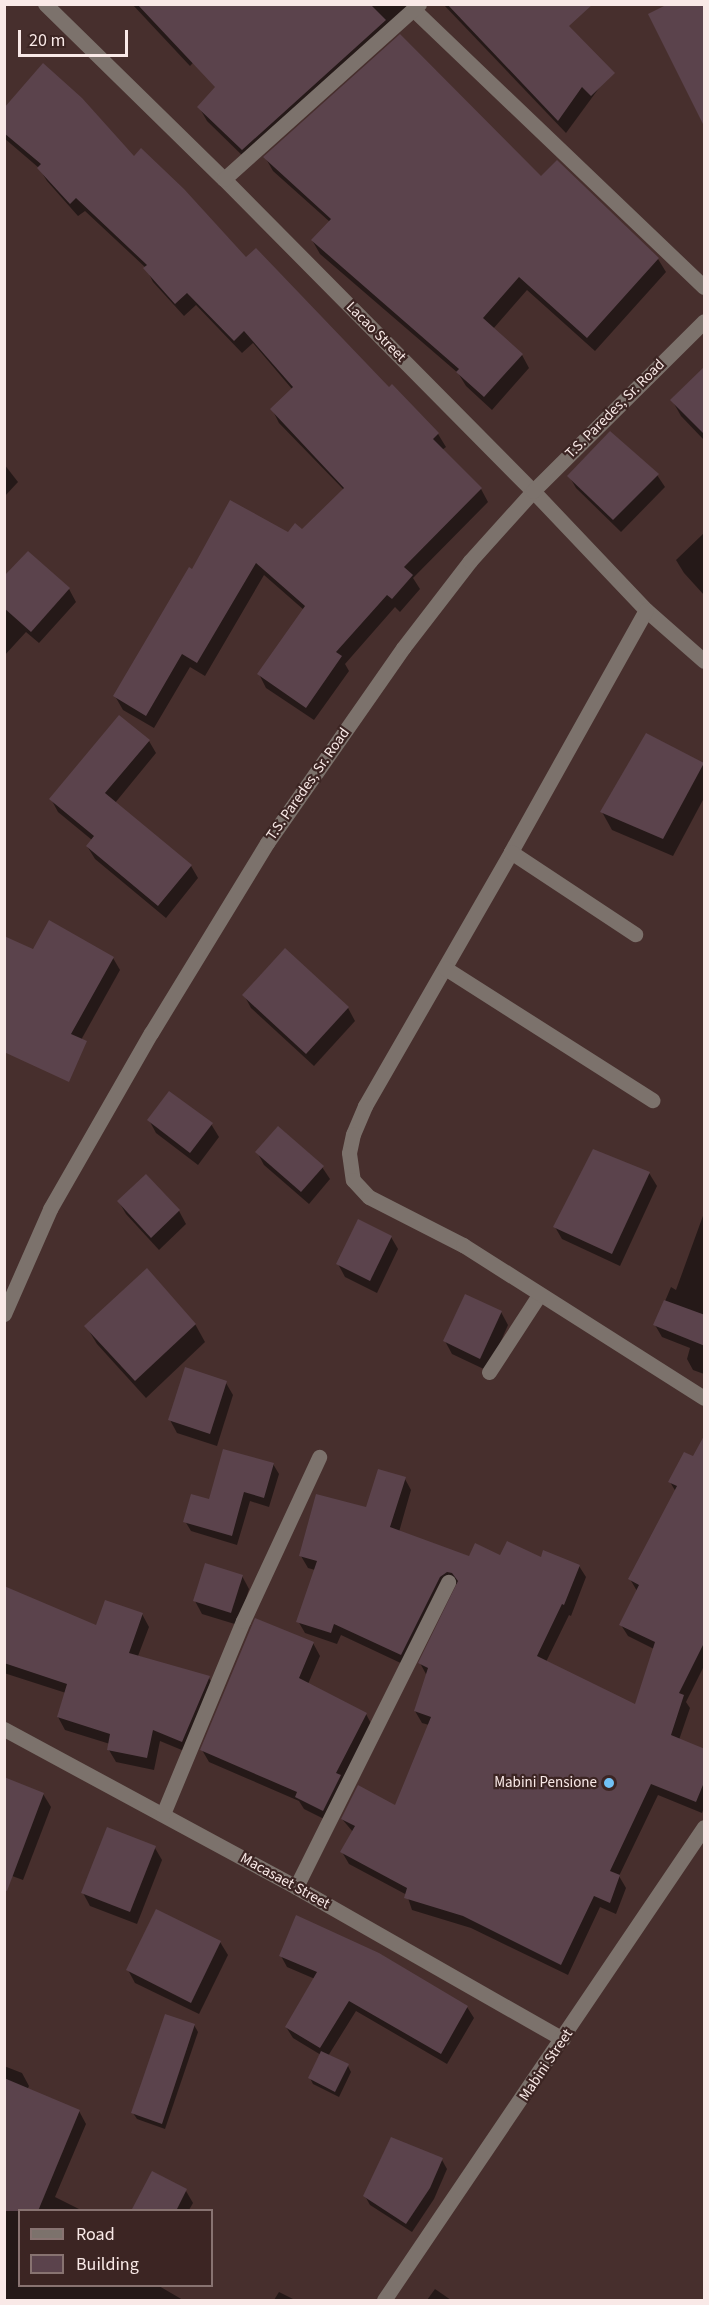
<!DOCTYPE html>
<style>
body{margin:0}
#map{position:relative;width:709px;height:2305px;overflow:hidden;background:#472f2d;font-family:"Source Sans 3",sans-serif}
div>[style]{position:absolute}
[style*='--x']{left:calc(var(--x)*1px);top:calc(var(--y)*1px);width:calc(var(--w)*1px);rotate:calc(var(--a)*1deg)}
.shadow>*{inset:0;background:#0007}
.building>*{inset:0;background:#5b434c}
.lane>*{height:15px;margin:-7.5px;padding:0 7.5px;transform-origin:7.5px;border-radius:7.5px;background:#7c726c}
.street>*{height:15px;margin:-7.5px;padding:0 7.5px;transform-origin:7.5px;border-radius:7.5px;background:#7c726c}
.dots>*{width:16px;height:16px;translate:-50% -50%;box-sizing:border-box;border:3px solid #3c2523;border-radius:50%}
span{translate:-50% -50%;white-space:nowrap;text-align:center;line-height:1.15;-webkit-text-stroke:4.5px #3c2523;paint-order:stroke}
.street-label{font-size:15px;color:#f9e9e7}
.poi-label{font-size:15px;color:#f9e9e7}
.right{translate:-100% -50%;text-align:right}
.frame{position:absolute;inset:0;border:6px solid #f9e9e7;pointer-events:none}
.legend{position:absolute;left:18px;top:2209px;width:195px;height:78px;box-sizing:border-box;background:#3c2523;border:2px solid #887371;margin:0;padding:8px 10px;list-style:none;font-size:18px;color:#f9e9e7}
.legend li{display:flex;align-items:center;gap:12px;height:30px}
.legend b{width:30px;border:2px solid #887371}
.scale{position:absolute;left:18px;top:30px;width:110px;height:27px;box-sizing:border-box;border:3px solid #f9e9e7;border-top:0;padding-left:8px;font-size:18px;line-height:21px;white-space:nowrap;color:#f9e9e7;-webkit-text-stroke:4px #3c2523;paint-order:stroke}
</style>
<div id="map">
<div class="shadow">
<div style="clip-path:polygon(132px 4px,248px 4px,190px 66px)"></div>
<div style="clip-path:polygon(297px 4px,416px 4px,250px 163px,207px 121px,199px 107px)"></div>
<div style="clip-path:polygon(443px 4px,528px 4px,602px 84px,566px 133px)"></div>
<div style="clip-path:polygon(4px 110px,133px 158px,438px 434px,446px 447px,442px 450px,481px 489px,488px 502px,413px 578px,420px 589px,400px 612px,395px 607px,345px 664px,349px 671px,314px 720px,266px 688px,259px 674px,304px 610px,264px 575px,205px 676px,190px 667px,154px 728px,123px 710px,115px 696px,193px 571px,302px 531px,344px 490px,279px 423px,272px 409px,292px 389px,253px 343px,242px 353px,196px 305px,184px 316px,153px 282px,146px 268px,85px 211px,78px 216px,47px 181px,39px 168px,4px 138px)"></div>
<div style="clip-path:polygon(265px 157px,541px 178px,658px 259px,666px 272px,595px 351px,527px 290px,493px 329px,522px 355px,529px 368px,492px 410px,466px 386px,458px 373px,320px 254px,312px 240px,330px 222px,273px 171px)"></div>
<div style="clip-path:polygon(704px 368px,704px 440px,681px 416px,672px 400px)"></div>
<div style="clip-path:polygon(4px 464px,18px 482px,4px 497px)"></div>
<div style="clip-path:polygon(657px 475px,665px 487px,621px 532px,576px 488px,569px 476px)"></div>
<div style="clip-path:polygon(704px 533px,704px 595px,684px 573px,676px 560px)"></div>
<div style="clip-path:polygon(4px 578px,69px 589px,76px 602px,39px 643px,26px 632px,4px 656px)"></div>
<div style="clip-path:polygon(149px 741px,156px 753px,115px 803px,191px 866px,198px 878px,166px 918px,95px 859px,87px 846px,92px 840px,58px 812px,51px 799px)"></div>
<div style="clip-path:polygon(703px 764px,704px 798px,673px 856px,612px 830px,602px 812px)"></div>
<div style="clip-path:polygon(34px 951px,113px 958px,120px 970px,66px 1067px)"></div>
<div style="clip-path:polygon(244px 995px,348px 1008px,355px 1021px,314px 1066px,251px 1008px)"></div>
<div style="clip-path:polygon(149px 1120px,211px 1124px,219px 1137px,198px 1165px,156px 1133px)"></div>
<div style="clip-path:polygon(257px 1152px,322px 1167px,330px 1179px,309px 1204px,264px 1165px)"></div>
<div style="clip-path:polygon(649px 1173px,657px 1186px,620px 1266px,562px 1239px,555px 1227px)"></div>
<div style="clip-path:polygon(119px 1202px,179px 1211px,186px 1224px,159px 1250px,126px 1214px)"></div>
<div style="clip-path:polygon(704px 1213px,704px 1374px,693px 1370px,687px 1359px,690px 1348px,662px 1337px,655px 1325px,671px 1287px,676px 1290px)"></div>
<div style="clip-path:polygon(391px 1237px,398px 1249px,377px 1293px,345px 1277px,338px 1264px)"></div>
<div style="clip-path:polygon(501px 1312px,508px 1325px,488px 1371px,452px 1354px,445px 1341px)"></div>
<div style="clip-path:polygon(195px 1324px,205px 1342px,146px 1398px,97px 1344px,86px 1326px)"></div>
<div style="clip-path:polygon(226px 1383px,233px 1395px,217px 1446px,177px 1433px,170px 1420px)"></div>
<div style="clip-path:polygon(273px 1464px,279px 1474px,269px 1507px,250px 1501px,237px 1545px,191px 1531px,185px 1521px,210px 1501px)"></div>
<div style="clip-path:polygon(704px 1464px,704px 1666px,686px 1702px,690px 1708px,679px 1740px,704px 1751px,704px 1807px,702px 1813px,658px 1795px,619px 1876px,626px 1888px,616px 1914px,600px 1907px,568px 1975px,471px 1928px,412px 1910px,407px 1895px,349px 1864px,342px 1852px,353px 1832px,342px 1819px,396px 1807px,429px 1725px,422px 1723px,415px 1711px,427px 1676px,420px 1663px,458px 1585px,455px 1583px,446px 1589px,407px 1666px,341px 1635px,337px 1644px,305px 1633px,298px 1621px,315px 1570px,308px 1568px,301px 1556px,405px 1479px,411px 1490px,399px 1532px,470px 1557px,541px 1559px,579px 1566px,586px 1577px,571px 1616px,569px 1615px,546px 1662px,635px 1706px,654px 1649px,628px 1636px,621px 1625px,637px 1591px,630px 1579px,676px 1492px,670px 1482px)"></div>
<div style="clip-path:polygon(242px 1576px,249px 1589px,238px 1625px,202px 1614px,195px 1601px)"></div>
<div style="clip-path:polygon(4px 1600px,97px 1627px,142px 1614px,149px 1627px,138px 1656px,209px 1678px,216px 1690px,189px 1753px,160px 1741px,154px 1770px,116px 1762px,109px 1750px,110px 1744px,65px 1730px,58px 1717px,66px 1693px,4px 1673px)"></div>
<div style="clip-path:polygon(313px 1643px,320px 1656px,308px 1684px,366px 1714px,373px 1727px,330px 1822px,304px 1809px,299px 1801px,209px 1762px,202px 1750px)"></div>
<div style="clip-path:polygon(43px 1794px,51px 1807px,23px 1880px,4px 1873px)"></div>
<div style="clip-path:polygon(155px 1848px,162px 1860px,137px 1924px,90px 1906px,83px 1893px)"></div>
<div style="clip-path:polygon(220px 1942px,228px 1955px,199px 2014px,135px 1983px,128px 1970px)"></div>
<div style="clip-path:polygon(281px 1956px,467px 2007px,474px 2018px,447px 2064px,356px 2011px,328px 2056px,348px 2066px,351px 2072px,339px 2097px,313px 2084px,310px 2078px,321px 2055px,293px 2038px,286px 2027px,315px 1979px,287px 1967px)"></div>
<div style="clip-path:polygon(194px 2025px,198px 2032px,165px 2129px,137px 2119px,133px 2113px)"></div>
<div style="clip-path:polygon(4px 2066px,22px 2073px,29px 2086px,27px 2090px,79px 2111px,86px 2124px,55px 2197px,81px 2210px,20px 2210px,20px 2286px,159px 2286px,183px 2300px,4px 2300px)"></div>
<div style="clip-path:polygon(442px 2160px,447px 2169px,434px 2199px,412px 2232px,370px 2205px,365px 2196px)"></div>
<div style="clip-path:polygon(186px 2191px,193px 2203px,189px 2210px,133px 2210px)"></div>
<div style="clip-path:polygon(435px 2289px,451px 2300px,427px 2300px)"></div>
<div style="clip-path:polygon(279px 2292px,295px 2300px,274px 2300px)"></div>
</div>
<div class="building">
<div style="clip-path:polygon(137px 4px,370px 4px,386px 20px,242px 150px,197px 107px,215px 87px)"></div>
<div style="clip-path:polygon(447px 4px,593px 4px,569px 26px,615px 73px,591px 96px,582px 87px,558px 121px)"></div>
<div style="clip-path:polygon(668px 4px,705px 4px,705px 128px,648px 14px)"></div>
<div style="clip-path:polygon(400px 34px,541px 176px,557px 160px,659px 258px,587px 338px,519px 277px,483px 318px,523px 354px,484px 397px,456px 372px,459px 369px,311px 240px,331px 219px,263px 157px)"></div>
<div style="clip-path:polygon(43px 63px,82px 98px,134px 156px,141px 148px,184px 189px,246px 257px,256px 248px,389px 387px,392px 384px,439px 433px,433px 439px,482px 488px,404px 567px,413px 575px,392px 599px,387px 595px,336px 652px,342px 656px,306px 708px,257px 674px,305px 606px,256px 563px,197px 663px,182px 654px,146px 716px,113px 696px,189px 567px,192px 569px,230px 500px,288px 532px,295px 523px,302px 529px,344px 488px,270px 409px,293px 387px,244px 331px,234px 341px,187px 293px,175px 304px,143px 268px,147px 265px,76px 198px,70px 204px,37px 168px,41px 164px,4px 133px,4px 108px)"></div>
<div style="clip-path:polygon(705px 366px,705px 435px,670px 400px)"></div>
<div style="clip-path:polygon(610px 431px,659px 474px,613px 520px,567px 476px)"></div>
<div style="clip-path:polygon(28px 551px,70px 588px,31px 632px,4px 608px,4px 576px)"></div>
<div style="clip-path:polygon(119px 715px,150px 740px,105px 793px,192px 865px,158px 906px,86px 846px,94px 836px,49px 799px)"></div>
<div style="clip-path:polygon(646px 733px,704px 763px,663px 839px,600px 812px)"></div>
<div style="clip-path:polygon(49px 920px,114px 957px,71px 1034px,87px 1041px,69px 1082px,4px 1052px,4px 936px,33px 949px)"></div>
<div style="clip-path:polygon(285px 948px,349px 1007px,306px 1054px,242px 995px)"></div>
<div style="clip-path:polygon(169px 1091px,213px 1123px,190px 1153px,147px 1120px)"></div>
<div style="clip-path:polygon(278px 1126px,324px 1166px,301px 1192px,255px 1152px)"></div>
<div style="clip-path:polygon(593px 1149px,650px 1172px,612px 1254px,553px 1227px)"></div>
<div style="clip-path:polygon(146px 1174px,180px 1210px,151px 1238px,117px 1201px)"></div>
<div style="clip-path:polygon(358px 1219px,392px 1236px,370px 1281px,336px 1264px)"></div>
<div style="clip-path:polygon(147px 1268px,196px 1324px,135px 1381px,84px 1326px)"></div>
<div style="clip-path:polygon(465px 1294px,502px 1311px,480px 1359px,443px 1341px)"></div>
<div style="clip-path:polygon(664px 1300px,705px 1315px,705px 1346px,653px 1325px)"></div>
<div style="clip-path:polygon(185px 1367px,227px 1381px,210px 1434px,168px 1420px)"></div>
<div style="clip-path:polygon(705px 1434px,705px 1641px,679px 1693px,684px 1695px,671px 1735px,705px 1749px,705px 1780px,696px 1802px,651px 1784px,610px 1871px,620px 1875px,610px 1903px,594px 1896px,561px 1965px,463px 1916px,404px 1898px,407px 1888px,340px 1852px,355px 1826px,341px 1819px,358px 1785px,395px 1805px,431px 1717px,414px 1711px,428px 1668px,418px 1663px,458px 1581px,452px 1573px,447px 1572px,440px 1577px,401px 1655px,334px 1624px,331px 1633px,296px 1622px,317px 1561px,299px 1556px,316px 1494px,366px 1507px,378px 1469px,406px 1477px,390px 1527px,469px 1556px,475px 1543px,500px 1555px,507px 1541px,541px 1557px,543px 1550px,580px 1565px,564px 1605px,562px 1604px,537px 1656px,635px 1704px,655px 1642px,619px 1625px,639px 1585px,628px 1579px,677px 1486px,668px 1482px,684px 1452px,693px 1456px)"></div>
<div style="clip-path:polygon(223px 1449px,274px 1463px,264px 1498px,244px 1492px,232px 1536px,183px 1522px,191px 1494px,209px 1499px)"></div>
<div style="clip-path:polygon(205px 1563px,243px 1575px,231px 1613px,193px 1601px)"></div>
<div style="clip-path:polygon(4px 1586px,96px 1625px,105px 1600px,143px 1613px,129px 1653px,210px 1676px,182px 1742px,153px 1730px,147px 1758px,107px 1750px,110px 1734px,57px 1717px,67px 1684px,4px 1663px)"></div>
<div style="clip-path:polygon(255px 1618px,314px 1642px,299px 1678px,367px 1713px,336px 1773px,341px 1775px,323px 1811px,295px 1797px,297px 1792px,200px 1750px)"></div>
<div style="clip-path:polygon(4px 1777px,44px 1793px,7px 1891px,4px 1890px)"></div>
<div style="clip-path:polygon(107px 1827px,156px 1846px,130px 1912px,81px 1893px)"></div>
<div style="clip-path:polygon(156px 1909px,221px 1941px,191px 2003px,126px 1970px)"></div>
<div style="clip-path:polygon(296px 1915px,379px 1953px,468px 2006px,441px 2054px,349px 2001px,320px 2048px,285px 2027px,317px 1972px,279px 1956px)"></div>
<div style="clip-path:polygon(165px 2014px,195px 2024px,162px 2124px,131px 2113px)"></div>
<div style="clip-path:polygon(321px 2051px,349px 2064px,335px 2092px,308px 2078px)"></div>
<div style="clip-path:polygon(4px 2078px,80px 2110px,38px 2211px,4px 2211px)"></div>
<div style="clip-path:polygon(391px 2137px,443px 2158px,430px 2188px,406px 2224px,363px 2196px)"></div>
<div style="clip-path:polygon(152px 2171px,187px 2189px,176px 2211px,131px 2211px)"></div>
</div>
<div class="lane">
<div style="--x:489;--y:1372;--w:92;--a:-57"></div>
</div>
<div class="street">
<div style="--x:45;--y:4;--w:250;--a:44.4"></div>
<div style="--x:224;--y:179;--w:439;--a:45.3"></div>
<div style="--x:533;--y:491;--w:164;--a:46.5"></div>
<div style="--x:646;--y:610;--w:77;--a:41.3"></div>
<div style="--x:414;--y:10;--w:401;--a:43.7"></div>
<div style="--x:224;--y:179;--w:262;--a:-41.9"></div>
<div style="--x:646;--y:610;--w:277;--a:119.2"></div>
<div style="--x:511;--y:852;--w:293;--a:119.9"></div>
<div style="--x:365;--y:1106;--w:30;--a:113"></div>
<div style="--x:353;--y:1134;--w:19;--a:102"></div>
<div style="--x:349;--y:1153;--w:27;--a:82"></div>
<div style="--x:353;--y:1180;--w:23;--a:47"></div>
<div style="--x:369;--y:1197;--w:106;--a:27.1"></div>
<div style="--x:463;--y:1245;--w:285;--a:32.4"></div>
<div style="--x:511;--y:852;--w:149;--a:33.5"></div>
<div style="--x:445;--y:968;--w:246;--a:32.5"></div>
<div style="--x:4;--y:1314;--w:115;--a:-66.3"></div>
<div style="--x:50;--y:1209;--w:203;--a:-60.2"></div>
<div style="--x:151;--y:1033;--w:223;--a:-58.6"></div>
<div style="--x:267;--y:843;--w:238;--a:-55.1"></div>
<div style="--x:403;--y:648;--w:110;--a:-52.4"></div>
<div style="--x:470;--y:561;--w:94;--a:-48"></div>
<div style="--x:533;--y:491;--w:241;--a:-44.8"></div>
<div style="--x:4;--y:1729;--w:332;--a:28.4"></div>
<div style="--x:296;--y:1887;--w:307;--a:29.7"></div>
<div style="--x:163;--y:1814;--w:209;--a:-67.5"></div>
<div style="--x:243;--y:1621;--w:181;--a:-65.1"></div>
<div style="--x:296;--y:1887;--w:341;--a:-63.5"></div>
<div style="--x:384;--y:2300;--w:571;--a:-55.92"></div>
</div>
<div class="dots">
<div style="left:609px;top:1783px;background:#71c1f5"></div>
</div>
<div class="street-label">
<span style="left:376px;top:332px;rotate:45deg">Lacao Street</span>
<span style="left:615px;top:409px;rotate:-45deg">T.S. Paredes, Sr. Road</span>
<span style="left:308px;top:784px;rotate:-55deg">T.S. Paredes, Sr. Road</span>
<span style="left:285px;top:1881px;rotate:29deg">Macasaet Street</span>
<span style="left:546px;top:2065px;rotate:-56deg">Mabini Street</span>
</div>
<div class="poi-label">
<span class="right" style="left:597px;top:1783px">Mabini Pensione</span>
</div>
<div class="frame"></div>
<ul class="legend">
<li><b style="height:8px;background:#7c726c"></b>Road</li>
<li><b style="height:16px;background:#5b434c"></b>Building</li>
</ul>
<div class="scale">20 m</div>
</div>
